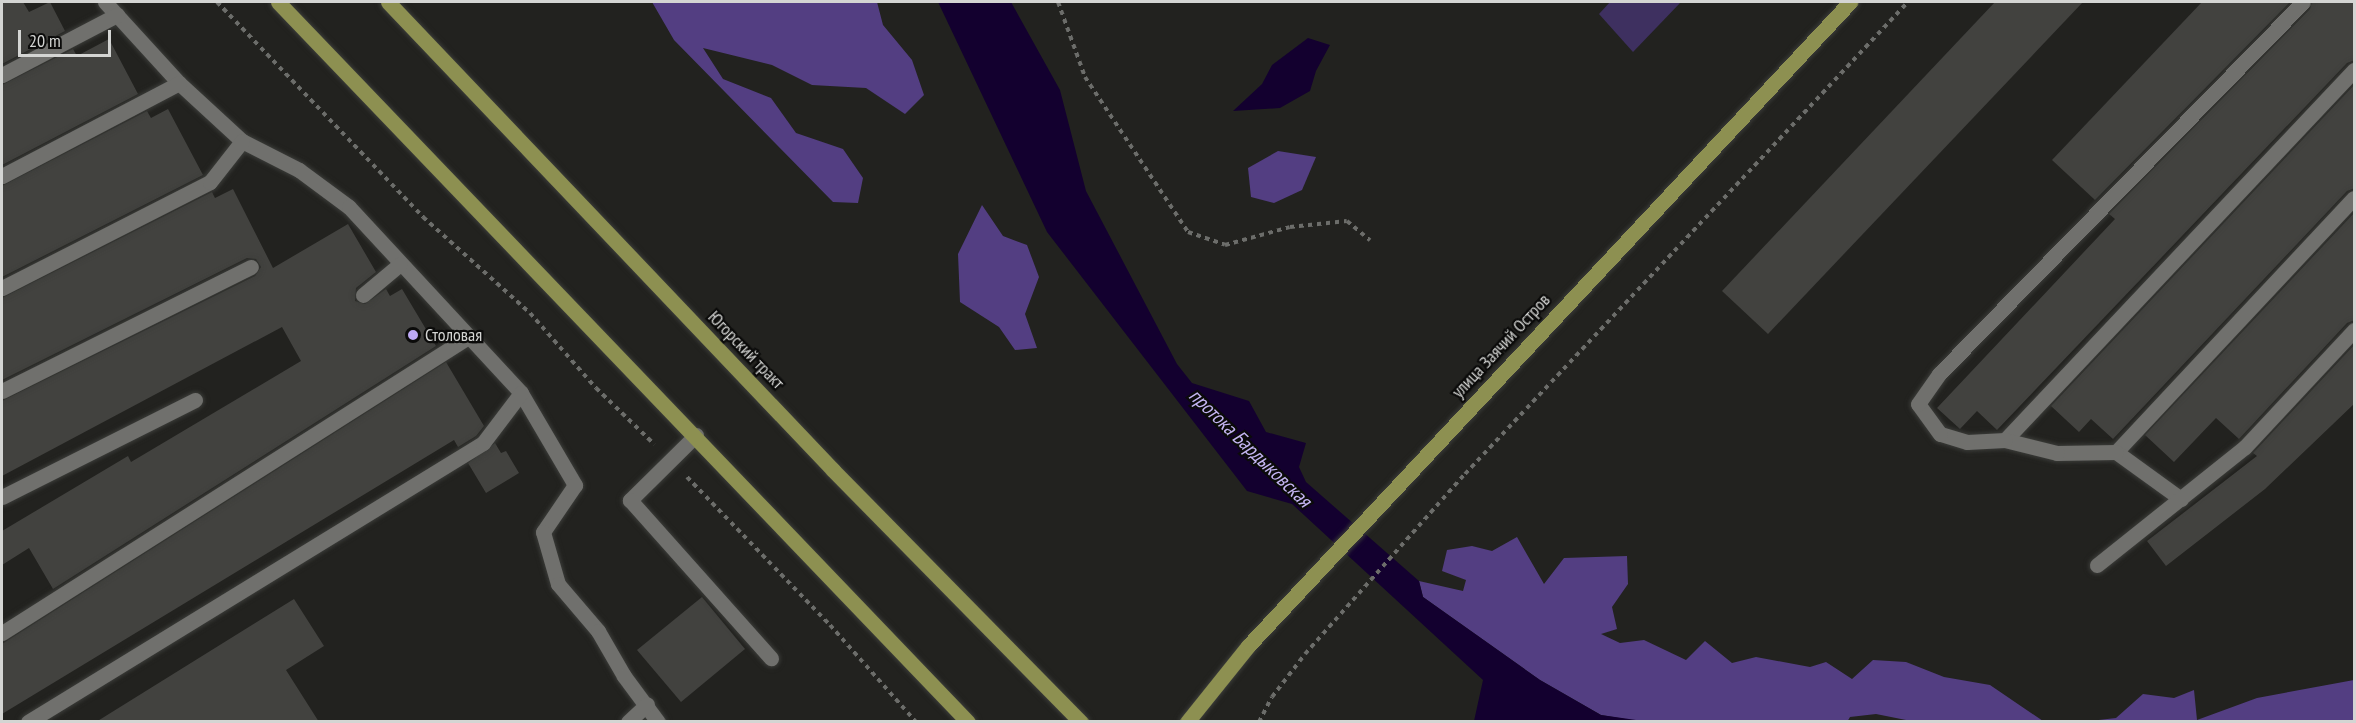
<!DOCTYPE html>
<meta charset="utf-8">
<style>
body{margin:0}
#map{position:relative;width:2356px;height:723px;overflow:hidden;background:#22221f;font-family:"PT Sans Narrow",sans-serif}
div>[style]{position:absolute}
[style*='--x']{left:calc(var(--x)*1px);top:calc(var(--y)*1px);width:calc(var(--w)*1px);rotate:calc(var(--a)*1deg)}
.green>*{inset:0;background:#3e3060}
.forest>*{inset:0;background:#533e82}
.water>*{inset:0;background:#13002f}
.building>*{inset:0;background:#42423f}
.path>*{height:4px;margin-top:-2px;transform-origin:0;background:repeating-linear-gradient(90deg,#6c6d6a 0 4.5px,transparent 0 9px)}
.roads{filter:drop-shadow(0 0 2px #3b3c39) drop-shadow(0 0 2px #3b3c39)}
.minor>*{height:15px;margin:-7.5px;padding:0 7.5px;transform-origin:7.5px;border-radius:7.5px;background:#70706d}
.major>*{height:15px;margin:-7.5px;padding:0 7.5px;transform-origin:7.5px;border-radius:7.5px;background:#8d9051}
.dots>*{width:16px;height:16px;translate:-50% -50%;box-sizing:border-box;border:3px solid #0b0b0a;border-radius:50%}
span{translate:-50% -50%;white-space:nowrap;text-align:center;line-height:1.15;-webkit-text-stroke:4.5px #0b0b0a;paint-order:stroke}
.poi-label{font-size:18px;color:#d4d5d3}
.left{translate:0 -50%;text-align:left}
.street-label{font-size:18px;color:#d4d5d3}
.water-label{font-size:20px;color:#c4b5f2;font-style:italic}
.frame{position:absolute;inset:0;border:3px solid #d4d5d3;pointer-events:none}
.scale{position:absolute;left:18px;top:30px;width:93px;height:27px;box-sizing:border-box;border:3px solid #d4d5d3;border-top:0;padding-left:8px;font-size:18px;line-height:21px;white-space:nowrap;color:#d4d5d3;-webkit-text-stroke:4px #0b0b0a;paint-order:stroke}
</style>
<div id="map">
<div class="green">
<div style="clip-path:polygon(1610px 2px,1681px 2px,1633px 52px,1599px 14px)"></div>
</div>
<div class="forest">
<div style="clip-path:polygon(652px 2px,877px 2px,883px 25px,912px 60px,924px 95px,905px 114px,866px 88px,812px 85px,772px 65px,703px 48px,723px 79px,771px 98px,796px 133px,843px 149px,863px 178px,858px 203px,833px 202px,674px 40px)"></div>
<div style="clip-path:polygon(1278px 151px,1316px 157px,1302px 190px,1274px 203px,1251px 197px,1248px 168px)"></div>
<div style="clip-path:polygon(982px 205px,1003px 236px,1027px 245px,1039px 277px,1025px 314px,1037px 348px,1015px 350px,999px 327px,960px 302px,958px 254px)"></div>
<div style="clip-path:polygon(1517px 537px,1544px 584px,1564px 558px,1627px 556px,1628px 584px,1612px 607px,1617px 629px,1601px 634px,1620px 643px,1644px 640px,1686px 660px,1705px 641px,1732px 663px,1756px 657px,1810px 667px,1826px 662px,1852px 679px,1873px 660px,1906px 662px,1944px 677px,1990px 685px,2043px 721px,1911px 721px,1876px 714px,1850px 717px,1847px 722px,1643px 722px,1601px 715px,1540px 680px,1423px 597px,1419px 581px,1463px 591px,1466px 580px,1442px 571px,1447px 550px,1472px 546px,1492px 551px)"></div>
<div style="clip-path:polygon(2354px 680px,2354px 721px,2090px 721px,2116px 718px,2143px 694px,2174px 698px,2194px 690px,2197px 720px,2257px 698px)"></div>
</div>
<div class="water">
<div style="clip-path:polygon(938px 2px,1011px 2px,1060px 90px,1086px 191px,1177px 364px,1192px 383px,1249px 401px,1266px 432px,1306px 443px,1299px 467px,1306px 482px,1419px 581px,1423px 597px,1540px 680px,1601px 715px,1643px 721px,1474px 721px,1483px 680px,1292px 504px,1247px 491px,1047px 232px)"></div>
<div style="clip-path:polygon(1308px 38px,1330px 45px,1316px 71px,1310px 91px,1280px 108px,1233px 111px,1262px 84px,1272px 65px)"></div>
</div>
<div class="building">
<div style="clip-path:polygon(2px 2px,23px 2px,29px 12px,50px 2px,65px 31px,2px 64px)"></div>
<div style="clip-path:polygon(1995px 2px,2083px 2px,1768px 334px,1722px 291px)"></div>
<div style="clip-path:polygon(2202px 2px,2290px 2px,2095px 200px,2052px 160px)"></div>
<div style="clip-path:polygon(2312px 2px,2355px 2px,2355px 60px,2347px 63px,1997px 430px,1977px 411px,1960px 429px,1937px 408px,2115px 219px,2109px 214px,2310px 9px)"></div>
<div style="clip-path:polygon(109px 39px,138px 94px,2px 165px,2px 85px,73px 49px,77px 56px)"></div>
<div style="clip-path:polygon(2355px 84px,2355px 188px,2347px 191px,2113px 439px,2091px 419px,2079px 432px,2051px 406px)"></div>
<div style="clip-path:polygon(168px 109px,203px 175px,2px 277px,2px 186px,147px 111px,151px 118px)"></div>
<div style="clip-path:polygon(233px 189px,273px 268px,348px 224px,376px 272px,356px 288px,355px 301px,365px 304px,386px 289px,390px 296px,402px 289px,436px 346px,53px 589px,29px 548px,2px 565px,2px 531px,128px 456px,131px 462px,301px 361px,282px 327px,2px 476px,2px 401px,255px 276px,261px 267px,256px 259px,247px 258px,2px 380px,2px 298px,212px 192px,215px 198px)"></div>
<div style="clip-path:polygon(2355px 212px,2355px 320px,2347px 323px,2239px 439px,2216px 418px,2174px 462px,2145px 435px)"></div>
<div style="clip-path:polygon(2355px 344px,2355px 403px,2265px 489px,2166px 566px,2147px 541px,2257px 456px,2253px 453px)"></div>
<div style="clip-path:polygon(446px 362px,484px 426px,476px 436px,458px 447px,454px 440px,2px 714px,2px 644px)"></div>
<div style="clip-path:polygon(495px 443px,501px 453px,506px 451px,519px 473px,486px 493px,468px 463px)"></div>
<div style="clip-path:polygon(702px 597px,745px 649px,681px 702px,637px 650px)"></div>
<div style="clip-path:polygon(294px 599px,324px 646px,286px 670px,319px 722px,96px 722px)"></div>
</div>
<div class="path">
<div style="--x:217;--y:2;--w:298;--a:46.2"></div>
<div style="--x:423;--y:217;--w:144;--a:41.9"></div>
<div style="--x:530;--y:313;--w:100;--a:48.7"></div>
<div style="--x:596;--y:388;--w:81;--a:44"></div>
<div style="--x:1058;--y:2;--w:80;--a:70.2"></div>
<div style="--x:1085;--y:77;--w:186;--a:56.4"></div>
<div style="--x:1188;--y:232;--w:39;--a:19"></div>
<div style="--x:1225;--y:245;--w:67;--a:-15.5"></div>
<div style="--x:1290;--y:227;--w:57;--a:-6"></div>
<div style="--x:1347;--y:221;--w:30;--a:40"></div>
<div style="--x:687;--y:477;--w:206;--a:46"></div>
<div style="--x:830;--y:625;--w:130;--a:48.4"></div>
<div style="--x:1259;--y:722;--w:28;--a:-63"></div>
<div style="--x:1272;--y:697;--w:54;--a:-52.5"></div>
<div style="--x:1305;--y:654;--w:241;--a:-48.4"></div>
<div style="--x:1465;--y:474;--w:647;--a:-46.82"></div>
</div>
<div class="roads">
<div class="minor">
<div style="--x:105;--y:2;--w:110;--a:47.6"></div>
<div style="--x:179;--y:83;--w:86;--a:42.6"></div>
<div style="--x:242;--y:141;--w:64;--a:27"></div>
<div style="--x:299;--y:170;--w:62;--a:36.5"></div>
<div style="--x:349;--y:207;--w:253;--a:47.2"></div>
<div style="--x:521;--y:393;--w:107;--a:59.6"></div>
<div style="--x:575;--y:485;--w:57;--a:124.2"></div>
<div style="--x:543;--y:532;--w:54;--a:73.9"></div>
<div style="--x:558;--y:584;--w:62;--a:49.6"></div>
<div style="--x:598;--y:631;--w:52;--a:60"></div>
<div style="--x:624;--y:676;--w:57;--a:53.5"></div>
<div style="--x:2;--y:75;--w:130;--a:-27.6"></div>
<div style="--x:2;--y:176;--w:200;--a:-27.7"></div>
<div style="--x:2;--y:288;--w:233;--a:-27"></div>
<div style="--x:210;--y:182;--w:52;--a:-52"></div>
<div style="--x:363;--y:295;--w:48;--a:-40"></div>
<div style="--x:2;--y:391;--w:278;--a:-26.5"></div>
<div style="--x:696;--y:435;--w:93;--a:135.4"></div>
<div style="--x:630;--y:500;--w:212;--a:48.3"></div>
<div style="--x:2005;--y:440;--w:509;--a:-46.67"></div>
<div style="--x:2116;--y:452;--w:348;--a:-46.9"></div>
<div style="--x:2;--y:497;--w:216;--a:-26.7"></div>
<div style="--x:2181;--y:499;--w:80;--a:-144.1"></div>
<div style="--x:2116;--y:452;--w:59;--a:179"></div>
<div style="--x:2057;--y:453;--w:54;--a:-166"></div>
<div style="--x:2005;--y:440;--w:38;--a:177"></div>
<div style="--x:1967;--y:442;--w:28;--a:-163"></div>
<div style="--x:1940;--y:434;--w:37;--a:-126"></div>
<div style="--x:1918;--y:404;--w:37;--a:-55"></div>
<div style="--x:1939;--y:374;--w:520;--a:-45.62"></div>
<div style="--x:2097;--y:565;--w:189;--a:-38.6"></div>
<div style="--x:2245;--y:447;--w:160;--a:-47"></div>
<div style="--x:2;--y:633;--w:552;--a:-32.42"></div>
<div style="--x:28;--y:722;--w:534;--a:-31.52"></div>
<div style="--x:483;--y:443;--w:63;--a:-52.8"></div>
<div style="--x:628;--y:722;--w:26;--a:-43"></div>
</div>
<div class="major">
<div style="--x:278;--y:2;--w:997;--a:46.22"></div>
<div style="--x:388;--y:2;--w:646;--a:46.44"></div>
<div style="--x:833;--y:470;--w:354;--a:45.5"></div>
<div style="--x:1187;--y:722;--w:97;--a:-51.2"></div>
<div style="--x:1248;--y:646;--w:882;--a:-46.93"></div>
</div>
</div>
<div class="dots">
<div style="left:413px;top:335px;background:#bda9f5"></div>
</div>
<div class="poi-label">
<span class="left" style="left:425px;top:335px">Столовая</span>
</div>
<div class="street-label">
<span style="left:1501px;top:346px;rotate:-47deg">улица Заячий Остров</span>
<span style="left:746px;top:350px;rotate:46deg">Югорский тракт</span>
</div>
<div class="water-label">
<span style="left:1250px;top:448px;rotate:44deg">протока Бардыковская</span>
</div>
<div class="frame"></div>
<div class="scale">20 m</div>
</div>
